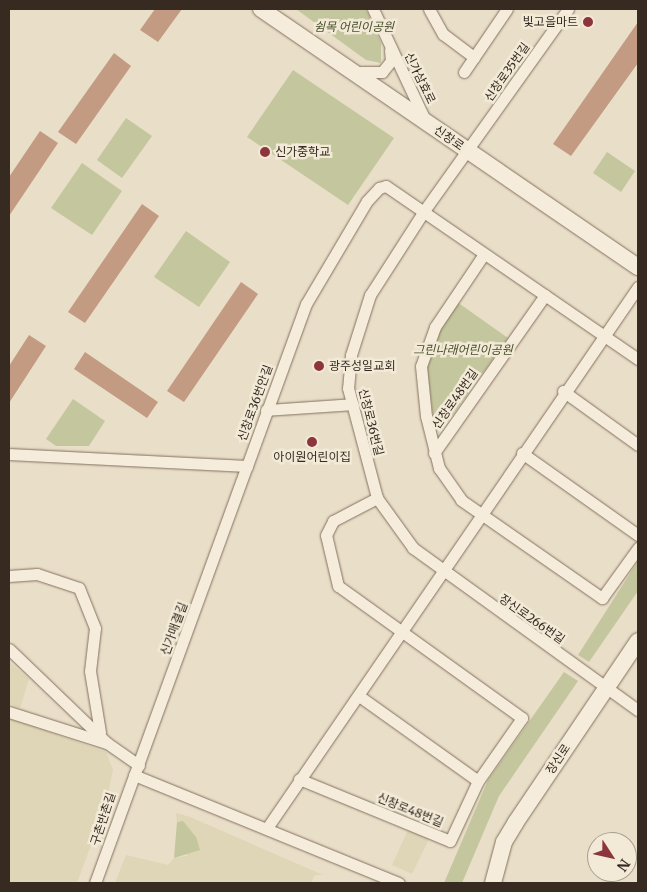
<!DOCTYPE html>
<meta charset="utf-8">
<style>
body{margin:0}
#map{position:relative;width:647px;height:892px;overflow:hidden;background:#e9dec8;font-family:Merriweather,"Noto Sans KR",serif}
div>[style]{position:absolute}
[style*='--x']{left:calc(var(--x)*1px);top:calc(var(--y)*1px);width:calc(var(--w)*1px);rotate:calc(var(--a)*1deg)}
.farmland>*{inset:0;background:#ded6b6}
.green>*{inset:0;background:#c4c69d}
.building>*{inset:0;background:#c39a82}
.roads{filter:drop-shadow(0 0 1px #83715f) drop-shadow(0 0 1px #83715f)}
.street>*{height:11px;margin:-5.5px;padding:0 5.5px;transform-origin:5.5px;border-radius:5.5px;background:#f5ecdb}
.secondary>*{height:16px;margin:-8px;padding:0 8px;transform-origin:8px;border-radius:8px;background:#f5ecdb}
.dots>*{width:14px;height:14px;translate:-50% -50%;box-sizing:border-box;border:2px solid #f2e9d7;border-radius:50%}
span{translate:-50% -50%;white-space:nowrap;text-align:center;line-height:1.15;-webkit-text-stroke:5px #f2e9d7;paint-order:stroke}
.poi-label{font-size:12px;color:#362a21}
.right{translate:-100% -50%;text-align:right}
.left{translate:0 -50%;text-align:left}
.park-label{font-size:12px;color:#48502a;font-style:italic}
.street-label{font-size:12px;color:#362a21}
.frame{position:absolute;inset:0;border:10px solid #362a21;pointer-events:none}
.north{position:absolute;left:587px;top:832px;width:50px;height:50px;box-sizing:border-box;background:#f2e9d7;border:1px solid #a79d8e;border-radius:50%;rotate:125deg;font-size:14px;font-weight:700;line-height:20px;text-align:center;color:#362a21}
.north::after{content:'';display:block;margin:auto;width:18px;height:22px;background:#8c363b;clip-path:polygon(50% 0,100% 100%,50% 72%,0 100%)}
</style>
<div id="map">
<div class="farmland">
<div style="clip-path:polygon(9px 662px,29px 679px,20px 708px,9px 704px)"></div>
<div style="clip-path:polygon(9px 718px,106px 752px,113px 770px,106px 804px,77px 883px,9px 883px)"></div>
<div style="clip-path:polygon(176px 813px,190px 817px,323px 875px,315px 875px,311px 883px,115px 883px,126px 855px,168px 865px,174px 858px,187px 856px,183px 821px,177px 822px)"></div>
<div style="clip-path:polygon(408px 830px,429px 839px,412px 874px,392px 865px)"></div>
</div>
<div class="green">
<div style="clip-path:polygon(296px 9px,366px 9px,381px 43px,381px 63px,366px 60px)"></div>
<div style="clip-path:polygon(293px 70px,394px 138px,348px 205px,247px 137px)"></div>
<div style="clip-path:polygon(126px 118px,152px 136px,122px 178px,97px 160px)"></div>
<div style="clip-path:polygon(607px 152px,635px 171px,621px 192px,593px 173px)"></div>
<div style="clip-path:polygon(82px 163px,122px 191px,92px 235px,51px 208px)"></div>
<div style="clip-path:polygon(186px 231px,230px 262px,199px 307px,154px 277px)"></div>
<div style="clip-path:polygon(457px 302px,508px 338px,448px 421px,439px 422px,433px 416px,427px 367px,435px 338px)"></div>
<div style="clip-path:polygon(73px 399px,105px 421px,89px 446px,56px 446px,46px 439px)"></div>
<div style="clip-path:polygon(638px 561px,638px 591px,589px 662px,578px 655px)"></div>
<div style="clip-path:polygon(564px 672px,578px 681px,499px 796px,462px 883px,444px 883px,488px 780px)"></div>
<div style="clip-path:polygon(183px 821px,196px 837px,200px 850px,174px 858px,177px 822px)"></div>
</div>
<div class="building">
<div style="clip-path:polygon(155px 9px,182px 9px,158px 42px,140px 30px)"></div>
<div style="clip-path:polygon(638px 22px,638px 63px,571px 156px,553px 144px)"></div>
<div style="clip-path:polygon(114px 53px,131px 66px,76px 144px,58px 132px)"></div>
<div style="clip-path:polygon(40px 131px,58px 143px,9px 216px,9px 177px)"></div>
<div style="clip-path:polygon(142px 204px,159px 216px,85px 323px,68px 312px)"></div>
<div style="clip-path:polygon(241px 282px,258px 294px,184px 402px,167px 391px)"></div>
<div style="clip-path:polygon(29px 335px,46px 346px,9px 403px,9px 366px)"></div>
<div style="clip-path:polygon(85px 352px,158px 402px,147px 418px,74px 369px)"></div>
</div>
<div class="roads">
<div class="street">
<div style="--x:373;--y:9;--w:123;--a:64.9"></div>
<div style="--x:429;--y:9;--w:29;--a:61"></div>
<div style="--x:443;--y:34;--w:39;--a:37"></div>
<div style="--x:568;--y:9;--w:248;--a:125.5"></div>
<div style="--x:424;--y:211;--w:100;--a:122.7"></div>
<div style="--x:370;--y:295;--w:63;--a:107.6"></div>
<div style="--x:351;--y:355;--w:33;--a:95"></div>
<div style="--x:348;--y:388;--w:114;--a:75.2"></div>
<div style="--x:377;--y:498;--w:62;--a:54.2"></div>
<div style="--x:413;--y:548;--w:277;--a:35.8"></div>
<div style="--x:357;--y:72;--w:25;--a:0"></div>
<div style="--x:382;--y:72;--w:14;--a:-51"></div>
<div style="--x:391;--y:61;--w:11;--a:-95"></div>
<div style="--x:464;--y:72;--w:76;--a:-55.7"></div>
<div style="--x:484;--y:254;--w:88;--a:123.9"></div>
<div style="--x:435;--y:327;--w:41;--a:109.7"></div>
<div style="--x:421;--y:366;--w:50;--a:84.3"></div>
<div style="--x:426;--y:416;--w:54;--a:76"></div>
<div style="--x:439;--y:468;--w:39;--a:55"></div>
<div style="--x:461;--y:500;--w:172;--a:34.8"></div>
<div style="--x:602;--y:598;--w:62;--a:-54.2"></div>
<div style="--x:563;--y:391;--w:92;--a:35.8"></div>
<div style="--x:266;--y:410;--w:87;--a:-3.9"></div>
<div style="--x:434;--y:453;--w:193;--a:-54.9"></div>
<div style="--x:522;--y:453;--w:142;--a:35.3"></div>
<div style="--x:9;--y:454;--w:238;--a:2.9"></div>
<div style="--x:247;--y:466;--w:172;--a:-70"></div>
<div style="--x:306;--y:304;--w:120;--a:-59.4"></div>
<div style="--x:367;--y:201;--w:18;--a:-47"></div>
<div style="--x:379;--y:188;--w:7;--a:-16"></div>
<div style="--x:386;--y:186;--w:306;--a:34.5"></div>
<div style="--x:9;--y:576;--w:28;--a:-4"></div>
<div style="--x:37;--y:574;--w:44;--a:18.4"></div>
<div style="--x:79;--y:588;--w:43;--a:68.2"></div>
<div style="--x:95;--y:628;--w:43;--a:96.6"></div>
<div style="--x:90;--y:671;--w:62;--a:80.7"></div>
<div style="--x:9;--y:649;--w:136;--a:43.8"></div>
<div style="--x:107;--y:743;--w:39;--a:35"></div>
<div style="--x:359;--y:696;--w:146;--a:35.5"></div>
<div style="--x:9;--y:712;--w:103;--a:17.6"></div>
<div style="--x:134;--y:775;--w:286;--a:22.2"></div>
<div style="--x:299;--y:779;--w:163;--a:22.3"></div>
<div style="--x:450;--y:841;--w:66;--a:-65"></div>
<div style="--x:478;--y:781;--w:77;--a:-55.1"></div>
<div style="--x:522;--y:718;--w:226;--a:-144.3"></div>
<div style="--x:338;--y:586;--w:52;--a:-103.2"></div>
<div style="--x:326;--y:535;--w:16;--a:-63"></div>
<div style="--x:333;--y:521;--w:50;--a:-27.6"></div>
<div style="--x:267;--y:828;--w:656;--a:-55.56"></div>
<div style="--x:95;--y:883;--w:444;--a:-70"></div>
</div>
<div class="secondary">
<div style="--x:261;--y:9;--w:457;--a:34.4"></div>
<div style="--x:493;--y:883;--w:42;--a:-75"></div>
<div style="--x:504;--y:842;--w:23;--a:-59"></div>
<div style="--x:516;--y:822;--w:218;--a:-56"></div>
</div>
</div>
<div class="dots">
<div style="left:588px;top:22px;background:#8c363b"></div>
<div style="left:265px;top:152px;background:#8c363b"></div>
<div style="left:319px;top:366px;background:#8c363b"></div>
<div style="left:312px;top:442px;background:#8c363b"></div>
</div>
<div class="poi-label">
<span class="right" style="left:578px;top:22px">빛고을마트</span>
<span class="left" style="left:275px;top:152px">신가중학교</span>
<span class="left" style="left:329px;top:366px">광주성일교회</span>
<span style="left:312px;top:457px">아이원어린이집</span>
</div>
<div class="park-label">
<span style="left:354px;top:27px">쉼목 어린이공원</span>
<span style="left:463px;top:350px">그린나래어린이공원</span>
</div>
<div class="street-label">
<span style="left:507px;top:72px;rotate:-55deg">신창로35번길</span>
<span style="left:420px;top:78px;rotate:64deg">신가삼효로</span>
<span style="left:449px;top:138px;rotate:35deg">신창로</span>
<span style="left:455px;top:399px;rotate:-55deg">신창로48번길</span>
<span style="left:255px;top:403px;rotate:-70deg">신창로36번안길</span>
<span style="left:371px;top:422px;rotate:76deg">신창로36번길</span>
<span style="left:532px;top:619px;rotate:35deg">장신로266번길</span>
<span style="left:174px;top:629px;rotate:-70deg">신가매결길</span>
<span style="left:558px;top:759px;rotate:-56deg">장신로</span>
<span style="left:410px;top:810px;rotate:22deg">신창로48번길</span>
<span style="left:103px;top:819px;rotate:-72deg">구촌반촌길</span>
</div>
<div class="frame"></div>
<div class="north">N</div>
</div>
